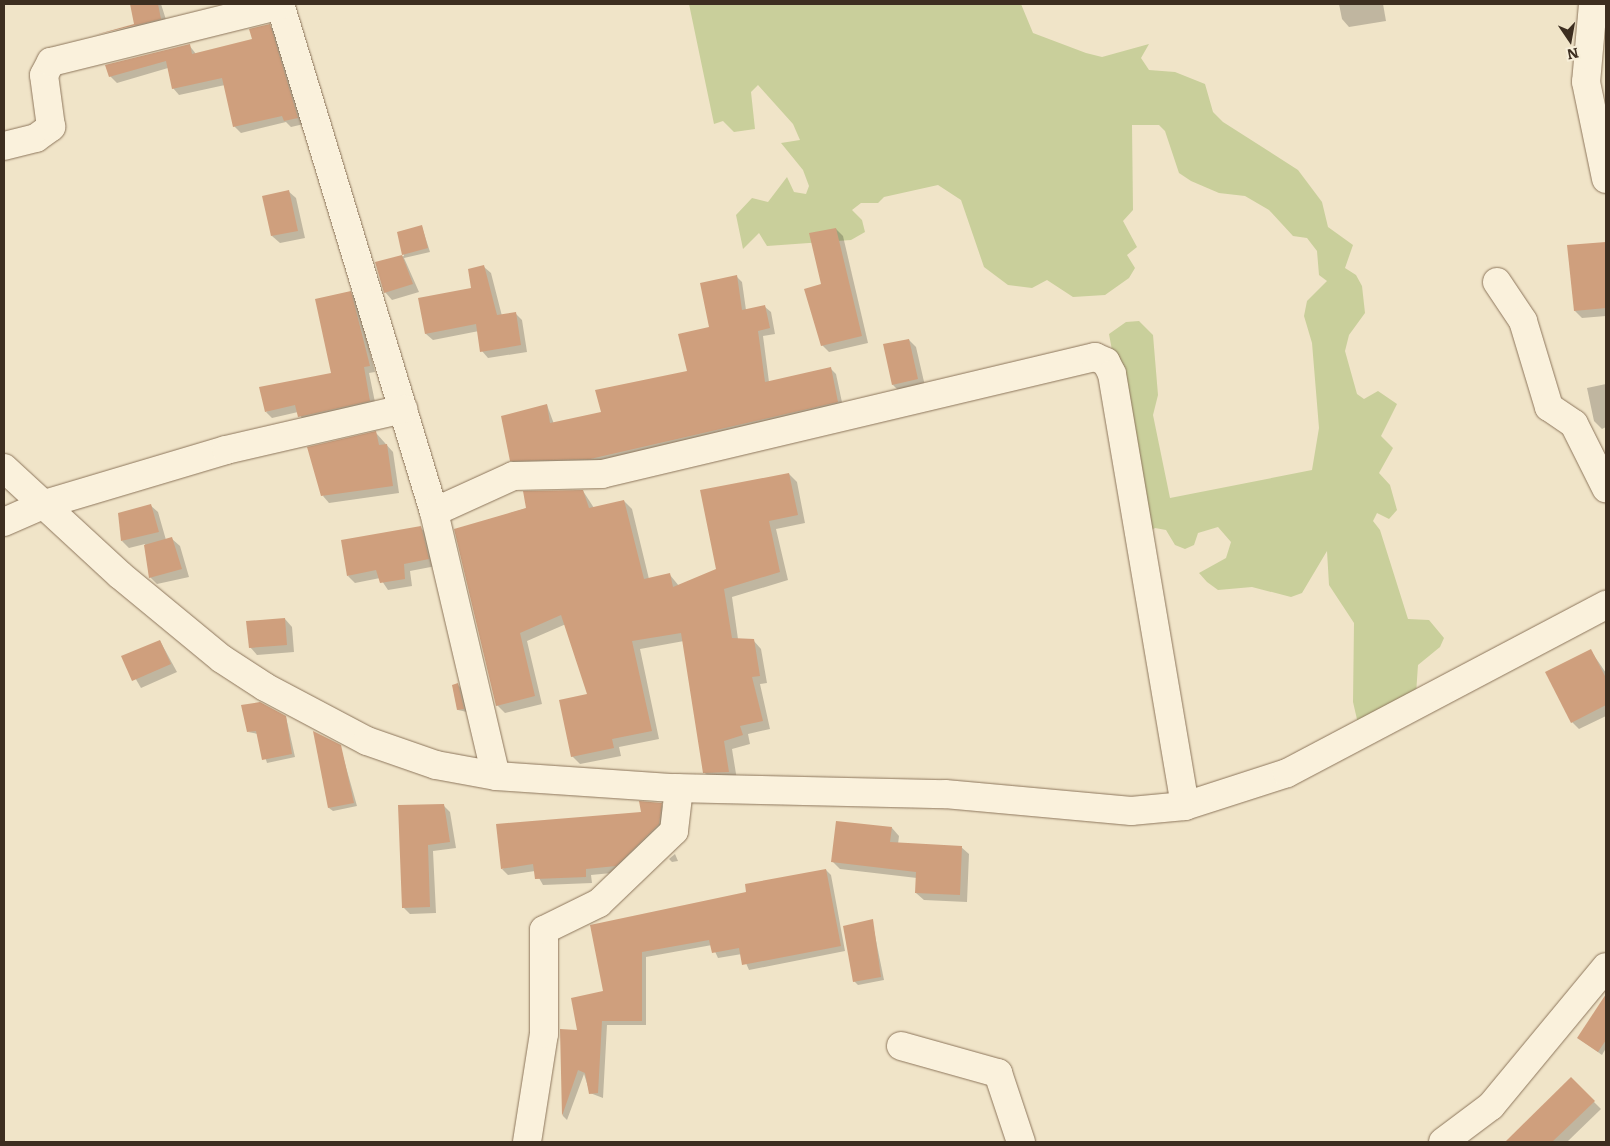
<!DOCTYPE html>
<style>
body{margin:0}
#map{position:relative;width:1610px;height:1146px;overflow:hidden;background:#f0e4c8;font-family:Literata,serif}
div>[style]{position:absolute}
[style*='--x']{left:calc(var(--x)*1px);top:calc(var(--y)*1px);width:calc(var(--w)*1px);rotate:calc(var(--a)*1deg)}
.green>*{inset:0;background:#c9cf9b}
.shadow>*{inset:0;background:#0003}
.building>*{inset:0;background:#cf9f7d}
.roads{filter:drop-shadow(0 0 1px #8d765c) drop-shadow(0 0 1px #8d765c)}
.street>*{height:28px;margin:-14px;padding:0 14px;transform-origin:14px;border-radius:14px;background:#faf1dc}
.secondary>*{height:28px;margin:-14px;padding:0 14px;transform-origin:14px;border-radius:14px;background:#faf1dc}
span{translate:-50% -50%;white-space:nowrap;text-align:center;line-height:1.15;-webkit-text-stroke:4.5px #f7eed8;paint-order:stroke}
.frame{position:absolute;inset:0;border:5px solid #3d2e20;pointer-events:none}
.north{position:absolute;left:1545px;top:15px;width:50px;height:50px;-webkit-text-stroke:4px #f7eed8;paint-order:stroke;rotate:168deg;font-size:14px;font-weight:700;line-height:20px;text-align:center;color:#3d2e20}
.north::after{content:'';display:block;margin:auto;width:18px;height:22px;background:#3d2e20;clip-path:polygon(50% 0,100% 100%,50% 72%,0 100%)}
</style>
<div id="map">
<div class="green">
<div style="clip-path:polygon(689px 4px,1021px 4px,1033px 33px,1086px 53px,1102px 57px,1149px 44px,1141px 58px,1149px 70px,1175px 72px,1205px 84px,1213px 112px,1223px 122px,1298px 170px,1322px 202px,1328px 227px,1353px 245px,1345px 268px,1356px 275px,1362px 286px,1365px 313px,1349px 335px,1345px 351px,1357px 394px,1364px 399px,1378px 391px,1397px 404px,1381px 436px,1393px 448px,1379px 473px,1390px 485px,1397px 510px,1389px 519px,1377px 513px,1373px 521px,1380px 530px,1408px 619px,1429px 620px,1444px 638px,1440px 647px,1418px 665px,1416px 694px,1359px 728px,1353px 702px,1354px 623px,1329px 585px,1327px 551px,1302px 593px,1291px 597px,1252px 587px,1218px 590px,1207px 582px,1199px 573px,1226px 558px,1231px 542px,1218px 527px,1198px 533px,1194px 545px,1185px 549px,1175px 545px,1166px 530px,1155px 528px,1146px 534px,1109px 334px,1126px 322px,1139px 321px,1153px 335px,1158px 395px,1153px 415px,1170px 498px,1312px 470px,1319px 428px,1312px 343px,1304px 316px,1307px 301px,1327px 281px,1319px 275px,1317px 251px,1307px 238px,1293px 236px,1269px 210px,1245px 196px,1219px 193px,1191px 181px,1179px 173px,1165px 131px,1159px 125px,1132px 125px,1133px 210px,1123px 221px,1137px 247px,1127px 255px,1135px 268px,1129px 278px,1105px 295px,1073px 297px,1047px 280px,1032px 288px,1008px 285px,984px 267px,961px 200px,938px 185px,884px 197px,878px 203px,861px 203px,852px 210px,862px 220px,865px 232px,851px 240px,767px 246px,759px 233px,743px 249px,736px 215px,752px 198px,768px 202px,787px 177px,794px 192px,806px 194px,809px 186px,803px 170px,781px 143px,800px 140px,793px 124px,758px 85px,751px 92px,755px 129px,734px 132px,723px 121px,714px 124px)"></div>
</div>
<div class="shadow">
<div style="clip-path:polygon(131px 4px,161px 4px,168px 26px,104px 42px,98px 36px,136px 25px)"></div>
<div style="clip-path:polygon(1339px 4px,1383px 4px,1386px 21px,1349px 27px,1342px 19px)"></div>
<div style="clip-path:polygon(269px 25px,276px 32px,304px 124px,291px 127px,286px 122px,241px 133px,234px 126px,225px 85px,179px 95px,173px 88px,168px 68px,117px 83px,110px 76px,189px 45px,196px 54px,253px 40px)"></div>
<div style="clip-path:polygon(288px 191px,296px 198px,305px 238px,280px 243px,272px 236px)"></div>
<div style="clip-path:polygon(422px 227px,430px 252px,404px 258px,419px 292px,392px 300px,385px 292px,376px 263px,404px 256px,398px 232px)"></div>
<div style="clip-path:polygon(836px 229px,843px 236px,868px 343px,829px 352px,822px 345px,822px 285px)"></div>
<div style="clip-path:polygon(1606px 243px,1606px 316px,1582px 318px,1575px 311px,1568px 247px)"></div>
<div style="clip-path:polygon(484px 267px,491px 273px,502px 316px,516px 314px,522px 320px,527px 352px,488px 358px,482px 351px,479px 331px,433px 340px,426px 334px,419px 299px,472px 289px)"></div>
<div style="clip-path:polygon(737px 277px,742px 282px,746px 310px,765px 307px,771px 312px,775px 334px,763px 336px,769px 382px,830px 368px,836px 374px,843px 407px,596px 464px,517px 466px,511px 460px,547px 405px,554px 424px,603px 413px,688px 372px)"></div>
<div style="clip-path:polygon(350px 293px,357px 299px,375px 372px,369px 373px,376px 407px,305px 423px,298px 412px,272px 418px,266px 412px,332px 374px)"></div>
<div style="clip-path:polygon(909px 340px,916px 347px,925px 386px,900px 392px,893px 385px)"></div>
<div style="clip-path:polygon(1606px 384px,1606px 427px,1602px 429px,1594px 421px,1587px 388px)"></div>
<div style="clip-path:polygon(376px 433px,393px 452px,399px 493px,329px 503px,323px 496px)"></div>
<div style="clip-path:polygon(789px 474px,797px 482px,805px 523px,776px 529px,788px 580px,732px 597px,738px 639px,753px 640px,761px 649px,767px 683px,760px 684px,770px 729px,748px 734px,750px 744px,732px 749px,737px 780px,713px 781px,704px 772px,684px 641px,640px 649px,659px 739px,619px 747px,621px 756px,580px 764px,572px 756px,589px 695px,566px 624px,527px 641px,542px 704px,505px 713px,497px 705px,455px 530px,583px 491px,594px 508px,624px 501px,632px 509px,649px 579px,670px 575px,679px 586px,717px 570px)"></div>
<div style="clip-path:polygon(150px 505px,158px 512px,166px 540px,172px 539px,180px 546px,189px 577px,157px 584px,150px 577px,145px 544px,129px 548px,122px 541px)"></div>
<div style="clip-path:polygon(421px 528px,428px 535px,436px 566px,410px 571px,412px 586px,388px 590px,380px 578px,355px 583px,348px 576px)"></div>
<div style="clip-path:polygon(285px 619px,292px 627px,294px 652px,257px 655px,250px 647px)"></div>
<div style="clip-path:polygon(160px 641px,177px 672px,141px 688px,123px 657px)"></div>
<div style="clip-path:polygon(1591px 651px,1606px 673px,1606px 716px,1579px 729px,1572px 722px)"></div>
<div style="clip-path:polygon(458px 685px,461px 688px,467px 712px,458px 710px)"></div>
<div style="clip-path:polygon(286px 717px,295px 757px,267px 763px,258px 734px,248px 732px)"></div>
<div style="clip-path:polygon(340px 746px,357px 806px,333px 811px,329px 808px)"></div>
<div style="clip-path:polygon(661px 804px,667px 811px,665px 830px,622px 872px,591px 875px,592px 883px,543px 885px,535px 871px,508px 875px,502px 869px)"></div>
<div style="clip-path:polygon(443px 805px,450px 812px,456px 848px,433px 851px,436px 913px,410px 914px,404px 908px)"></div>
<div style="clip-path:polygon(892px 828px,899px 836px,898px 844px,961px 847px,969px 854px,967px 902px,924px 900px,916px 893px,917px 878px,840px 869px,833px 862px)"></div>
<div style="clip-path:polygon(675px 854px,678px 861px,672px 862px,669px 859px)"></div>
<div style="clip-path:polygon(826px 870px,831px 875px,845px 951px,749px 970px,742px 954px,718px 958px,712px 945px,646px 957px,646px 1025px,607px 1025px,603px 1098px,590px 1093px,584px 1074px,567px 1120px,563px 1116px,561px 1030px,579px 1032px,605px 992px,591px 926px,748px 893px)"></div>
<div style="clip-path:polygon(872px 921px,884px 980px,858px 985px,854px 981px)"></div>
<div style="clip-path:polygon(1594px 1014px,1606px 1022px,1606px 1048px,1602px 1055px,1578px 1038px)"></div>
<div style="clip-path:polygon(1571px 1079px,1601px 1109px,1567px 1142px,1524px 1142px,1516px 1134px)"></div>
</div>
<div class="building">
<div style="clip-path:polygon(130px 4px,158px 4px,161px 19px,95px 35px,134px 24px)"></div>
<div style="clip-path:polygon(270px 24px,298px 118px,284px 121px,282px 116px,233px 127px,222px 78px,172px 89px,166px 61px,109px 77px,105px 65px,190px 44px,192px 54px,252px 39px,249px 29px)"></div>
<div style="clip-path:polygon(289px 190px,298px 231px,271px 236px,262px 196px)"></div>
<div style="clip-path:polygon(422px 225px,428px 248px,402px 255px,397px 232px)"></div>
<div style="clip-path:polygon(836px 228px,862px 336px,821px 346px,804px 289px,821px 284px,809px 233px)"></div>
<div style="clip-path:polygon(1606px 242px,1606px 308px,1574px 311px,1567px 245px)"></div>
<div style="clip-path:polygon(402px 255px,413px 284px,384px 293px,375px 262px)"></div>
<div style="clip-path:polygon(484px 265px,497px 315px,516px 312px,521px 345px,480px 352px,476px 324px,425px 334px,418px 298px,471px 288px,468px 269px)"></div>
<div style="clip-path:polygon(737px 275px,742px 310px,765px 305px,770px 328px,758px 331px,765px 382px,831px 367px,838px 402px,590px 459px,510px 461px,501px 416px,547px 404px,550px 423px,601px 412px,595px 390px,687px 371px,678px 334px,709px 327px,700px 283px)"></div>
<div style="clip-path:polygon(351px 291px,370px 366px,364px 367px,370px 401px,298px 417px,295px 405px,265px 412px,259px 387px,331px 373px,315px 299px)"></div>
<div style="clip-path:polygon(909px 339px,918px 379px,892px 385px,883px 344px)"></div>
<div style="clip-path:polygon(376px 431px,379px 445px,387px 444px,393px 486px,321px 496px,307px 447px)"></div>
<div style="clip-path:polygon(789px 473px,798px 515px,769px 521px,780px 572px,724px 589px,732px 638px,754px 639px,760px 676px,752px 677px,763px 721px,740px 726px,743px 735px,724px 741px,729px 772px,703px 773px,681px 633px,632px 641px,652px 731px,612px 739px,614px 748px,571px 757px,559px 700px,587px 694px,561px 615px,520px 633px,535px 696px,496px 706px,454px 529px,526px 508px,523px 491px,583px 490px,589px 508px,624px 500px,644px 579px,670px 573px,673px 587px,716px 569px,700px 490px)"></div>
<div style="clip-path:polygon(151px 504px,159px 532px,121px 541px,118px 513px)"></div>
<div style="clip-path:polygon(421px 526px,429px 559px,404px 564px,405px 579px,380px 583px,376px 570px,347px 576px,341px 540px)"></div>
<div style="clip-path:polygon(172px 537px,182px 569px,149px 578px,144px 545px)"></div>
<div style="clip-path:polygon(285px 618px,287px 645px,249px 648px,246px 621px)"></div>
<div style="clip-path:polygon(160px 640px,171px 664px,132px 681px,121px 656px)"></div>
<div style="clip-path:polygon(1591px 649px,1606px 678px,1606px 705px,1571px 723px,1545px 672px)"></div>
<div style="clip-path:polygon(458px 683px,464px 709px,457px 710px,452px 685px)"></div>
<div style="clip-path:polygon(260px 702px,286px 716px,292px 754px,262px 760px,256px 731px,247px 732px,241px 705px)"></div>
<div style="clip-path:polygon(313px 731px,341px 745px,354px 803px,328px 808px)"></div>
<div style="clip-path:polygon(639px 801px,662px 803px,659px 824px,616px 866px,586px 869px,586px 877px,535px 879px,533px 864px,501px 869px,496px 824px,641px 812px)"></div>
<div style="clip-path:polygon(444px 804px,450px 842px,428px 845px,430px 907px,402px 908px,398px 805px)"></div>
<div style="clip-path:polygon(836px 821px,892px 827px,890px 842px,962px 846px,960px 895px,915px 893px,916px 872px,831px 862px)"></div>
<div style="clip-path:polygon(826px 869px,841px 946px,742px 965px,739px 948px,712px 953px,709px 940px,642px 952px,642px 1021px,602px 1021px,598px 1093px,589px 1094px,585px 1073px,578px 1070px,562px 1116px,560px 1029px,577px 1030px,571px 998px,603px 991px,590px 925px,746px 892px,745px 884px)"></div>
<div style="clip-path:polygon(873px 919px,881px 977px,853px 982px,843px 926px)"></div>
<div style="clip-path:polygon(1606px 994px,1606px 1040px,1598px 1052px,1577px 1038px)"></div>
<div style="clip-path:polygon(1571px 1077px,1595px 1101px,1552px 1142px,1505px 1142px)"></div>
</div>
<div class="roads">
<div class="street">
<div style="--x:280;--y:4;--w:531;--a:73.14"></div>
<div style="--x:434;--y:512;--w:271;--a:76.8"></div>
<div style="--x:1593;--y:4;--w:78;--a:95.1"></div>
<div style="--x:1586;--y:82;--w:99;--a:78.3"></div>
<div style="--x:4;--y:146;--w:33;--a:-14"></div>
<div style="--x:36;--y:138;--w:19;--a:-36"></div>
<div style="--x:51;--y:127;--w:52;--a:-97.7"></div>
<div style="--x:44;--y:75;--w:15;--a:-62"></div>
<div style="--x:51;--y:62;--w:237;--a:-13.9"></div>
<div style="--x:1497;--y:282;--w:47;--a:56.3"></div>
<div style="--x:1523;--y:321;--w:90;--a:73.2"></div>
<div style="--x:1549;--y:407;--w:30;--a:34"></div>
<div style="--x:1574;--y:424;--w:72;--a:63.4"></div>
<div style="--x:434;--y:512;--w:87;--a:-24.5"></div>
<div style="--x:513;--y:476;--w:89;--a:-1.3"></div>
<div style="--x:602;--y:474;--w:507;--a:-13.35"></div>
<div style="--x:1095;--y:357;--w:12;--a:24"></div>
<div style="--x:1106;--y:362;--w:13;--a:63"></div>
<div style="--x:1112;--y:374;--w:438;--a:80.4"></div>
<div style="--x:4;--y:522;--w:45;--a:-23.7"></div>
<div style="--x:45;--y:504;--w:189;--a:-16.6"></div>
<div style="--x:226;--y:450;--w:182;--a:-13"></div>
<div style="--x:901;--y:1046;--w:101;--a:15.6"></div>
<div style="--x:998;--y:1073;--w:73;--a:71.6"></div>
<div style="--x:527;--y:1142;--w:109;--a:-81.1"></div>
<div style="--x:544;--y:1034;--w:104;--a:-90"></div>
<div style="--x:544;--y:930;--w:61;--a:-26.1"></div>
<div style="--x:599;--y:903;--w:104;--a:-43.8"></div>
<div style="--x:674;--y:831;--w:43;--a:-83.4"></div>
<div style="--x:1443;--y:1142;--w:60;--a:-36.9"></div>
<div style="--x:1491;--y:1106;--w:180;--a:-50.4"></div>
</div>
<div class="secondary">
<div style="--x:4;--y:468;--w:158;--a:42.7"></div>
<div style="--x:120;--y:575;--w:132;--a:39.5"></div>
<div style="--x:222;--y:659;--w:51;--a:33.1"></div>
<div style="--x:265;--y:687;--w:115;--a:27.9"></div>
<div style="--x:367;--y:741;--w:73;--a:19.2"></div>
<div style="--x:436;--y:765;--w:61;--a:10.4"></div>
<div style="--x:496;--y:776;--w:178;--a:3.9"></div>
<div style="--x:674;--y:788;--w:271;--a:1.3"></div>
<div style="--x:945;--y:794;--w:187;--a:5.2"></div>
<div style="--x:1131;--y:811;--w:54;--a:-5.3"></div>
<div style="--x:1185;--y:806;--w:107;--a:-17.9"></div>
<div style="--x:1287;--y:773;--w:361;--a:-27.8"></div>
</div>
</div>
<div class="frame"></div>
<div class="north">N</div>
</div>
